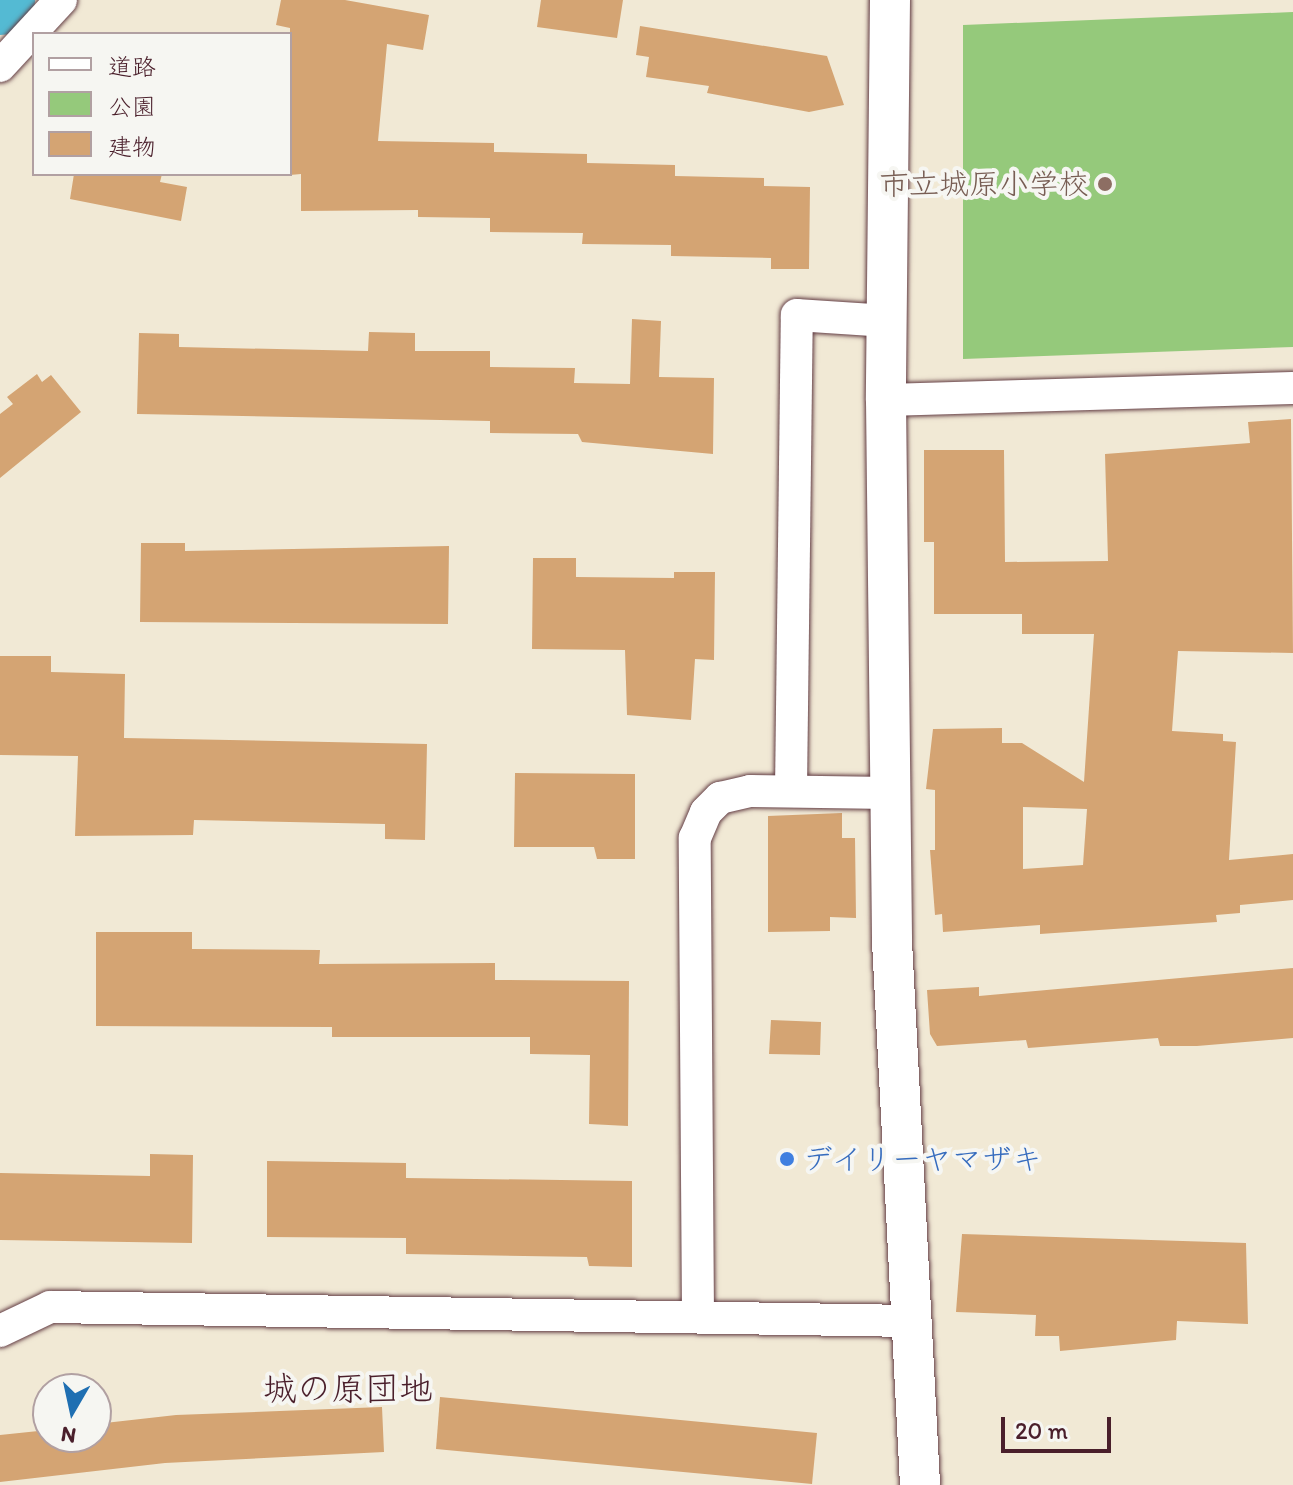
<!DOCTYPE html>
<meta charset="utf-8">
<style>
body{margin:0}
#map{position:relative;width:1293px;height:1485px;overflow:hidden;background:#f1e9d5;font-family:Itim,"Klee One",sans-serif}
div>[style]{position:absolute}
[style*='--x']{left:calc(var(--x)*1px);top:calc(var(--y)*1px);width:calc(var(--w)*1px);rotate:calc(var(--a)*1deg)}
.green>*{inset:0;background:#95c97b}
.river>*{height:66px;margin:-33px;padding:0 33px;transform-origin:33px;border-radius:33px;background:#54bad3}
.building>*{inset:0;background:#d4a473}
.roads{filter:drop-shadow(0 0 2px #633d44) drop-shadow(0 0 2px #633d44)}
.minor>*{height:32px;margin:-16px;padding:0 16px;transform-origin:16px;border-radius:16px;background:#fff}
.tertiary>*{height:40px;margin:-20px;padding:0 20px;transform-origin:20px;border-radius:20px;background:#fff}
.dots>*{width:22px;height:22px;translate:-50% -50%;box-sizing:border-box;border:4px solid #f6f6f2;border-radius:50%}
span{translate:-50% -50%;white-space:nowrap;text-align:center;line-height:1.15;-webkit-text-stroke:8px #f6f6f2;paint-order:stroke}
.education-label{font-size:30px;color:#785e54}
.right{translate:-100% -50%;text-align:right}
.shop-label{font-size:30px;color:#366cbe}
.left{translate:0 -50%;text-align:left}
.quarter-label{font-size:34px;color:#4a1f2b}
.legend{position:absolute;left:32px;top:32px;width:260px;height:144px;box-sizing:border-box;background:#f6f6f2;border:2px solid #b1a0a2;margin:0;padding:10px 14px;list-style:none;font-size:24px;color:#4a1f2b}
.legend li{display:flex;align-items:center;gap:16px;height:40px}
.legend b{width:40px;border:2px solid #b1a0a2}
.north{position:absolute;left:32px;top:1373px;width:80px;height:80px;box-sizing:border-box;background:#f6f6f2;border:2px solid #b1a0a2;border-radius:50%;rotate:189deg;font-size:22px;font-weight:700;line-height:32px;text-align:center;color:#4a1f2b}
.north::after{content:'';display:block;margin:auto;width:28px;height:36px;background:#1f6fb2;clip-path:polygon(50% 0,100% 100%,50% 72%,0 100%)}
.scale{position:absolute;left:1001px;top:1417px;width:110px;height:36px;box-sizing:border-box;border:4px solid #4a1f2b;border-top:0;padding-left:10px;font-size:24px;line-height:28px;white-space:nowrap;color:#4a1f2b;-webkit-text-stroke:6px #f6f6f2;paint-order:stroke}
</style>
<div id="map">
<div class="green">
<div style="clip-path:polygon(1293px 12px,1293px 347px,963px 359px,963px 25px)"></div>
</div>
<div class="river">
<div style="--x:0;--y:2;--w:3;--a:-45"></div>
</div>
<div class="building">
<div style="clip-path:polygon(281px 0,345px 0,429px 15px,423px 50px,387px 44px,378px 141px,494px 143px,494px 152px,587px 154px,587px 163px,675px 165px,675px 176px,764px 178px,764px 186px,810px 187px,809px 269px,771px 269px,771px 258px,671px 256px,671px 245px,582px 244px,583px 233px,490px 232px,490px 218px,418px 217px,418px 210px,301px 211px,301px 174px,290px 175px,290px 28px,276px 25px)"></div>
<div style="clip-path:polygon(541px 0,623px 0,617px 38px,537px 27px)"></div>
<div style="clip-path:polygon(640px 26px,827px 56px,844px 105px,809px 112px,707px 93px,709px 86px,646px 77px,649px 57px,636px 55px)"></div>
<div style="clip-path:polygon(74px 174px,162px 174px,160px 182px,187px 187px,181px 221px,70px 199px)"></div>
<div style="clip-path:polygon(632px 319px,661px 321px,659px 377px,714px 378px,713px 454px,582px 442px,578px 434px,490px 433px,490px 421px,137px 414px,139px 333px,179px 334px,179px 347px,368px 351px,369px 332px,415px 333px,415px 351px,490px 351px,490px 367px,575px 368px,574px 383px,630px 384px)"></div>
<div style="clip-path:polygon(37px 374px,42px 382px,51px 375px,81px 412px,0 478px,0 414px,13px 404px,7px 397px)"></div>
<div style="clip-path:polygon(evenodd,1291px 419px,1293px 653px,1178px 651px,1172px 731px,1223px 734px,1223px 741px,1236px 742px,1229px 860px,1293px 854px,1293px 900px,1240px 905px,1240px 913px,1216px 915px,1217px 922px,1040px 934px,1040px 925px,943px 932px,942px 914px,935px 915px,930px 850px,935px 850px,935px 790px,926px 789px,933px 729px,1002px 728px,1002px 743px,1022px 743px,1084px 782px,1094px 634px,1022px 634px,1022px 614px,934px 614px,934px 542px,924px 542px,924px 450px,1004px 450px,1005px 562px,1108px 561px,1105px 454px,1250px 443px,1248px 422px,1291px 419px,1023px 807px,1087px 809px,1083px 865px,1023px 869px,1023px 807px)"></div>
<div style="clip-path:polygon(141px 543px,185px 543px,185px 551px,449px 546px,448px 624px,140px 622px)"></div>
<div style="clip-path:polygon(533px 558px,576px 558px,576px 577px,674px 578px,674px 572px,715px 572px,714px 660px,695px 659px,691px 720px,627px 715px,625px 650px,532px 649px)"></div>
<div style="clip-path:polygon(0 656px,51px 656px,51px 672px,125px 674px,124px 738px,427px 744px,425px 840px,385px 839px,385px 824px,194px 820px,193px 835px,75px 836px,78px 756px,0 755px)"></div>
<div style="clip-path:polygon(515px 773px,635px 774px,635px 859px,597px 859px,594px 847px,514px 847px)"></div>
<div style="clip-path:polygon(842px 813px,842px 838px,855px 838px,856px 918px,830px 917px,830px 931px,768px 932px,768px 816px)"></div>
<div style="clip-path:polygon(96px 932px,192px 932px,192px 949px,320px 950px,319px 964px,495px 963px,495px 980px,629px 981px,628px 1126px,589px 1124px,590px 1055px,530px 1054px,530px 1037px,332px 1037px,332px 1027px,96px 1026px)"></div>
<div style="clip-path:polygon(1293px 968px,1293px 1038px,1197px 1046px,1160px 1046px,1158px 1038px,1028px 1048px,1026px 1040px,937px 1046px,930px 1034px,927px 990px,979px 987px,979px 996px)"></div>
<div style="clip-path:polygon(771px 1020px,821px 1022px,820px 1055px,769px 1054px)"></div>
<div style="clip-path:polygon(150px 1154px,193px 1155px,192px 1243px,0 1240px,0 1173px,150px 1176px)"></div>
<div style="clip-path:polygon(267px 1161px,406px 1163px,406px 1178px,632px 1181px,632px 1267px,589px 1266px,587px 1257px,406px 1254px,406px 1238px,267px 1237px)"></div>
<div style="clip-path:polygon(962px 1234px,1246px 1243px,1248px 1324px,1177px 1321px,1176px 1340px,1060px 1351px,1059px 1336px,1035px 1336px,1036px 1315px,956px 1312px)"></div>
<div style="clip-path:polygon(440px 1397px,817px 1433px,812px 1484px,436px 1449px)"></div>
<div style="clip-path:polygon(382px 1407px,384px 1452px,165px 1463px,0 1482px,0 1435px,48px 1430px,48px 1437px,96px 1437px,96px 1424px,176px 1415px)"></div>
</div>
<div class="roads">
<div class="minor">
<div style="--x:0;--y:66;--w:90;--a:-47.3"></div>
<div style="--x:886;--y:400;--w:407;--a:-1.7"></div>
<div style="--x:791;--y:791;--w:476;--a:-89.3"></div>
<div style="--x:797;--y:315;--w:90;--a:3.8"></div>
<div style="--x:698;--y:1317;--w:479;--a:-90.4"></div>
<div style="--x:695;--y:838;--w:28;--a:-67"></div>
<div style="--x:706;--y:812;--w:20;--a:-45"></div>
<div style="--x:720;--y:798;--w:31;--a:-13"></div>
<div style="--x:750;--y:791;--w:140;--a:0.8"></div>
<div style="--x:0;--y:1331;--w:55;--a:-25.6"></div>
<div style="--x:50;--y:1307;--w:863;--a:0.93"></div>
</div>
<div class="tertiary">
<div style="--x:890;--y:0;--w:400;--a:90.6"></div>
<div style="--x:886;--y:400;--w:541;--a:89.36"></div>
<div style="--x:892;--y:941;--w:545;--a:87.05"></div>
</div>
</div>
<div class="dots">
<div style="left:1105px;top:184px;background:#8d6e63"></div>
<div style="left:787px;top:1159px;background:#3f7fe0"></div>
</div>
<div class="education-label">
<span class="right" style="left:1089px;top:184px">市立城原小学校</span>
</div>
<div class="shop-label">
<span class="left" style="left:803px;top:1159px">デイリーヤマザキ</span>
</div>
<div class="quarter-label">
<span style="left:348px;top:1389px">城の原団地</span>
</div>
<ul class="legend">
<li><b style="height:10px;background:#fff"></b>道路</li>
<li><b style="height:22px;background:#95c97b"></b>公園</li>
<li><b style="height:22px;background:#d4a473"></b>建物</li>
</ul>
<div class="north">N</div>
<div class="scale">20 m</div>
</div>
